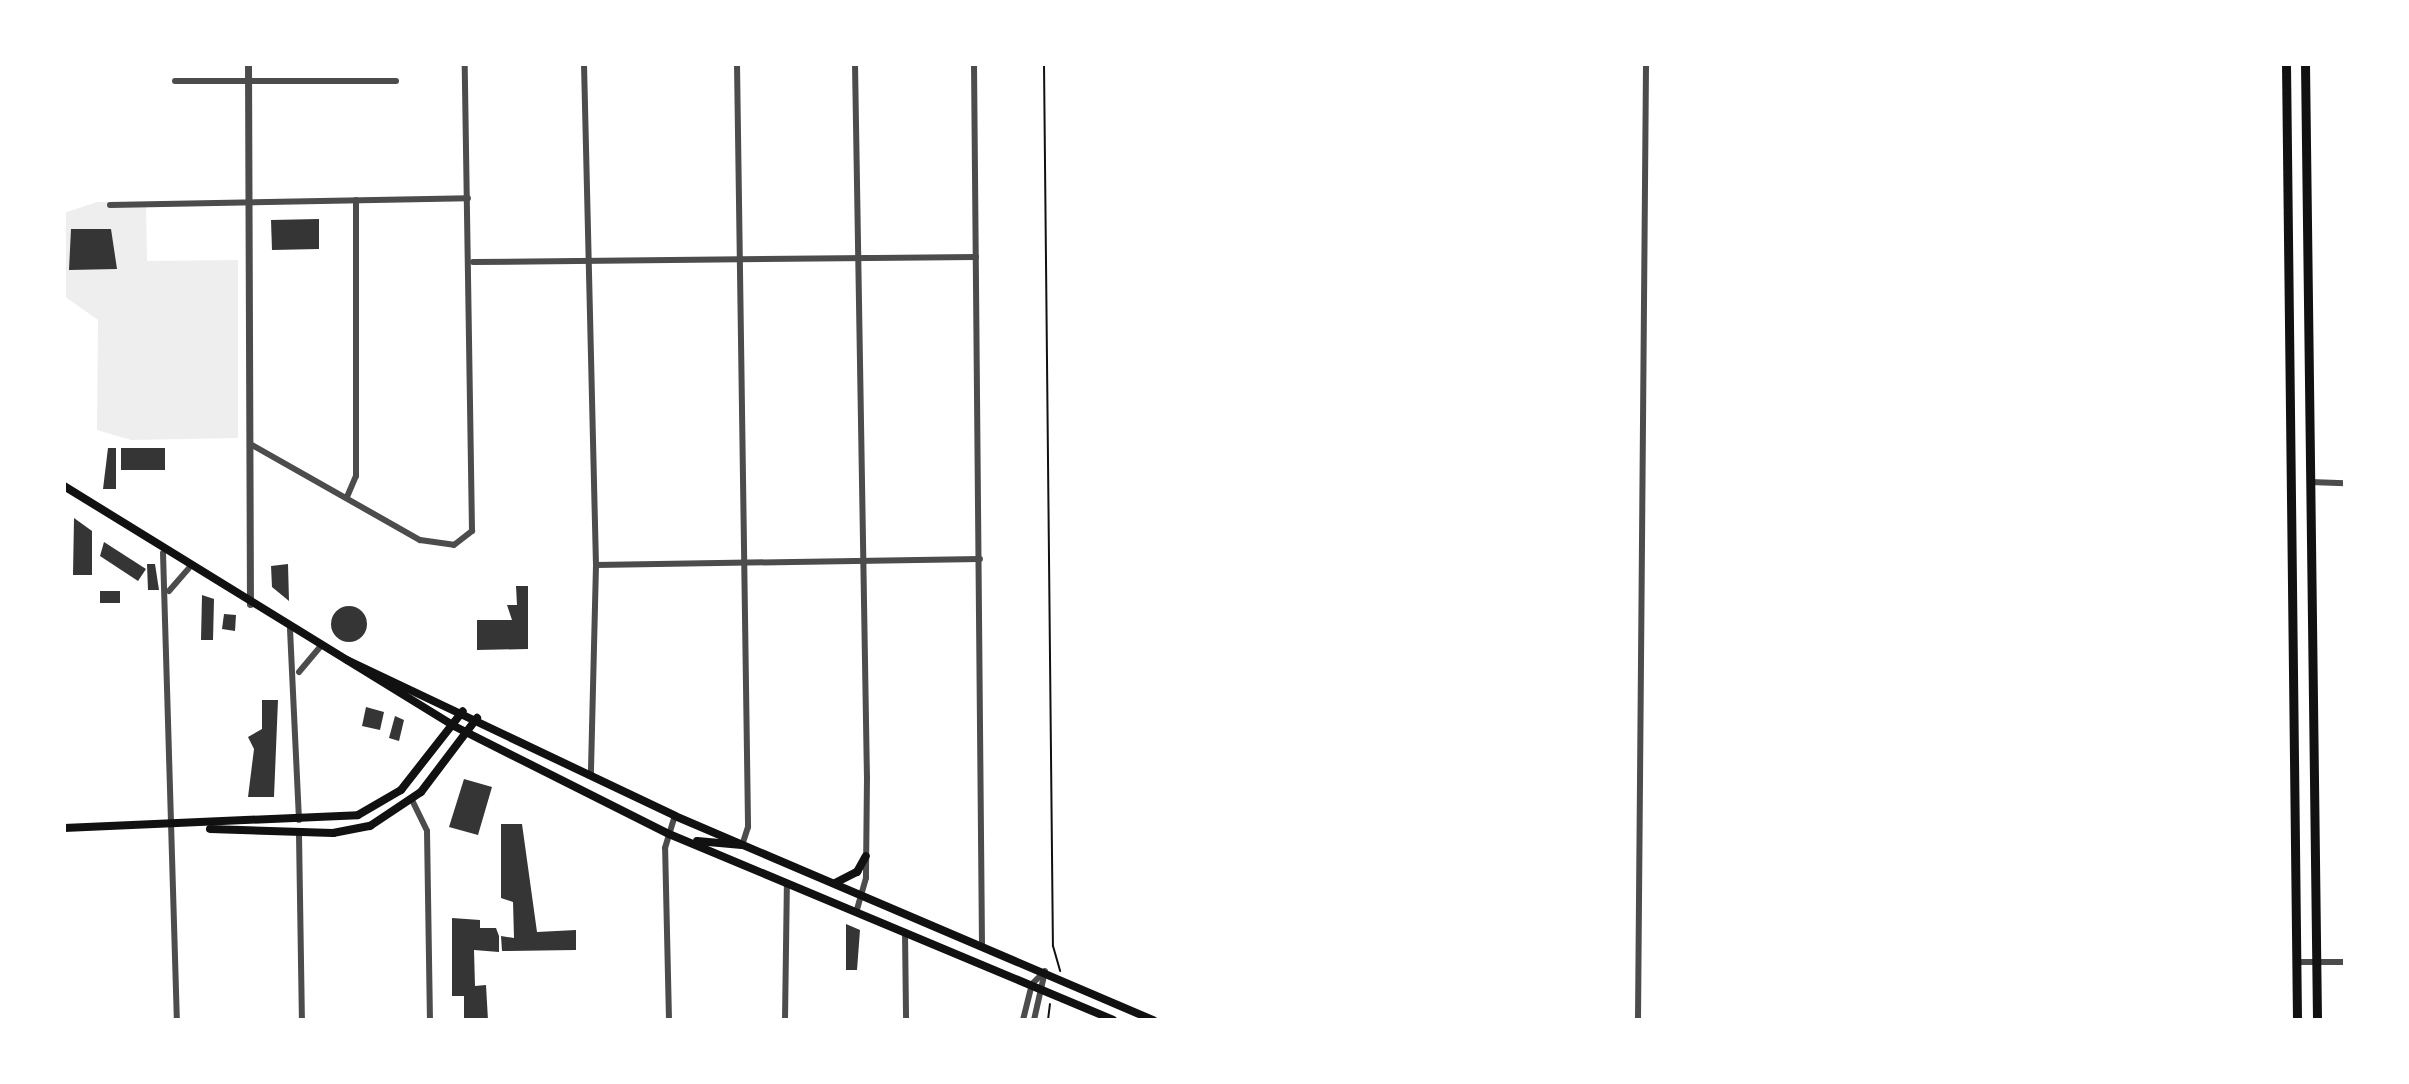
<!DOCTYPE html>
<style>
body{margin:0}
#map{position:relative;width:2409px;height:1084px;overflow:hidden;background:#fff;font-family:"Asap Condensed",sans-serif}
div>[style]{position:absolute}
[style*='--x']{left:calc(var(--x)*1px);top:calc(var(--y)*1px);width:calc(var(--w)*1px);rotate:calc(var(--a)*1deg)}
.green>*{inset:0;background:#eee}
.building>*{inset:0;background:#353535}
.round{border-radius:50%}
.path>*{height:2px;margin:-1px;padding:0 1px;transform-origin:1px;border-radius:1px;background:#111}
.minor>*{height:6px;margin:-3px;padding:0 3px;transform-origin:3px;border-radius:3px;background:#4c4c4c}
.tertiary>*{height:7px;margin:-3.5px;padding:0 3.5px;transform-origin:3.5px;border-radius:3.5px;background:#4c4c4c}
.secondary>*{height:8px;margin:-4px;padding:0 4px;transform-origin:4px;border-radius:4px;background:#111}
.primary>*{height:9px;margin:-4.5px;padding:0 4.5px;transform-origin:4.5px;border-radius:4.5px;background:#111}
span{translate:-50% -50%;white-space:nowrap;text-align:center;line-height:1.15;-webkit-text-stroke:6px #fff;paint-order:stroke}
.frame{position:absolute;inset:0;border:66px solid #fff;pointer-events:none}
</style>
<div id="map">
<div class="green">
<div style="clip-path:polygon(97px 202px,146px 202px,147px 261px,238px 260px,238px 438px,131px 440px,97px 430px,98px 320px,64px 296px,64px 213px)"></div>
</div>
<div class="building">
<div style="clip-path:polygon(319px 219px,319px 249px,272px 250px,271px 220px)"></div>
<div style="clip-path:polygon(71px 229px,111px 229px,117px 269px,69px 270px)"></div>
<div style="clip-path:polygon(108px 448px,116px 448px,116px 489px,103px 489px)"></div>
<div style="clip-path:polygon(121px 448px,165px 448px,165px 470px,121px 470px)"></div>
<div style="clip-path:polygon(74px 518px,92px 531px,92px 575px,73px 575px)"></div>
<div style="clip-path:polygon(104px 542px,146px 569px,138px 581px,100px 556px)"></div>
<div style="clip-path:polygon(147px 564px,155px 564px,159px 590px,148px 590px)"></div>
<div style="clip-path:polygon(288px 564px,289px 601px,272px 587px,271px 566px)"></div>
<div style="clip-path:polygon(516px 586px,528px 586px,528px 649px,477px 650px,477px 620px,512px 620px,507px 605px,517px 605px)"></div>
<div style="clip-path:polygon(100px 591px,120px 591px,120px 603px,100px 603px)"></div>
<div style="clip-path:polygon(202px 595px,214px 599px,213px 640px,201px 640px)"></div>
<div class="round" style="left:331px;top:606px;width:36px;height:36px"></div>
<div style="clip-path:polygon(224px 614px,236px 615px,235px 631px,222px 629px)"></div>
<div style="clip-path:polygon(262px 700px,278px 700px,274px 797px,248px 797px,254px 749px,248px 737px,262px 729px)"></div>
<div style="clip-path:polygon(366px 707px,384px 712px,380px 730px,362px 726px)"></div>
<div style="clip-path:polygon(395px 716px,404px 720px,399px 741px,389px 738px)"></div>
<div style="clip-path:polygon(464px 779px,492px 787px,478px 835px,449px 827px)"></div>
<div style="clip-path:polygon(501px 824px,522px 824px,537px 932px,576px 930px,576px 950px,502px 951px,501px 936px,514px 938px,513px 902px,501px 898px)"></div>
<div style="clip-path:polygon(452px 918px,480px 920px,480px 928px,496px 928px,499px 936px,499px 952px,474px 950px,475px 986px,486px 985px,488px 1020px,464px 1020px,464px 996px,452px 996px)"></div>
<div style="clip-path:polygon(846px 924px,860px 930px,857px 970px,846px 970px)"></div>
</div>
<div class="path">
<div style="--x:1044;--y:64;--w:882;--a:89.42"></div>
<div style="--x:1053;--y:946;--w:26;--a:74"></div>
<div style="--x:1048;--y:1020;--w:16;--a:-83"></div>
</div>
<div class="minor">
<div style="--x:584;--y:64;--w:501;--a:88.63"></div>
<div style="--x:596;--y:565;--w:210;--a:91.4"></div>
<div style="--x:737;--y:64;--w:763;--a:89.17"></div>
<div style="--x:748;--y:827;--w:19;--a:108"></div>
<div style="--x:855;--y:64;--w:713;--a:89.04"></div>
<div style="--x:867;--y:777;--w:101;--a:90.6"></div>
<div style="--x:866;--y:878;--w:35;--a:106"></div>
<div style="--x:974;--y:64;--w:881;--a:89.48"></div>
<div style="--x:175;--y:81;--w:221;--a:0"></div>
<div style="--x:110;--y:205;--w:358;--a:-1.1"></div>
<div style="--x:473;--y:262;--w:503;--a:-0.57"></div>
<div style="--x:252;--y:445;--w:193;--a:29.5"></div>
<div style="--x:420;--y:540;--w:34;--a:8"></div>
<div style="--x:454;--y:545;--w:23;--a:-38"></div>
<div style="--x:472;--y:531;--w:467;--a:-90.9"></div>
<div style="--x:2310;--y:482;--w:35;--a:2"></div>
<div style="--x:347;--y:497;--w:23;--a:-67"></div>
<div style="--x:356;--y:476;--w:276;--a:-90"></div>
<div style="--x:163;--y:553;--w:467;--a:88.3"></div>
<div style="--x:596;--y:565;--w:384;--a:-0.9"></div>
<div style="--x:169;--y:591;--w:30;--a:-49"></div>
<div style="--x:290;--y:629;--w:191;--a:87.3"></div>
<div style="--x:299;--y:672;--w:33;--a:-50"></div>
<div style="--x:412;--y:800;--w:34;--a:64"></div>
<div style="--x:427;--y:831;--w:189;--a:89.1"></div>
<div style="--x:299;--y:834;--w:186;--a:89.1"></div>
<div style="--x:905;--y:932;--w:88;--a:89.3"></div>
<div style="--x:2296;--y:962;--w:49;--a:0"></div>
<div style="--x:669;--y:1020;--w:172;--a:-91.3"></div>
<div style="--x:665;--y:848;--w:34;--a:-73"></div>
<div style="--x:785;--y:1020;--w:137;--a:-89.2"></div>
<div style="--x:1023;--y:1020;--w:37;--a:-76"></div>
<div style="--x:1032;--y:984;--w:18;--a:-45"></div>
<div style="--x:1034;--y:1020;--w:50;--a:-77.3"></div>
<div style="--x:1638;--y:1020;--w:956;--a:-89.52"></div>
</div>
<div class="tertiary">
<div style="--x:248;--y:64;--w:540;--a:89.79"></div>
</div>
<div class="secondary">
<div style="--x:64;--y:486;--w:456;--a:31.6"></div>
<div style="--x:452;--y:725;--w:243;--a:26.7"></div>
<div style="--x:669;--y:834;--w:481;--a:22.7"></div>
<div style="--x:347;--y:660;--w:363;--a:25.4"></div>
<div style="--x:675;--y:816;--w:520;--a:23.11"></div>
<div style="--x:64;--y:828;--w:294;--a:-2.5"></div>
<div style="--x:358;--y:815;--w:50;--a:-30.2"></div>
<div style="--x:401;--y:790;--w:100;--a:-51.9"></div>
<div style="--x:210;--y:829;--w:123;--a:1.9"></div>
<div style="--x:333;--y:833;--w:38;--a:-11"></div>
<div style="--x:370;--y:826;--w:61;--a:-33.7"></div>
<div style="--x:421;--y:792;--w:93;--a:-52.9"></div>
<div style="--x:697;--y:841;--w:45;--a:5.1"></div>
<div style="--x:835;--y:883;--w:25;--a:-27"></div>
<div style="--x:857;--y:872;--w:18;--a:-61"></div>
</div>
<div class="primary">
<div style="--x:2286;--y:64;--w:956;--a:89.34"></div>
<div style="--x:2305;--y:64;--w:956;--a:89.28"></div>
</div>
<div class="frame"></div>
</div>
